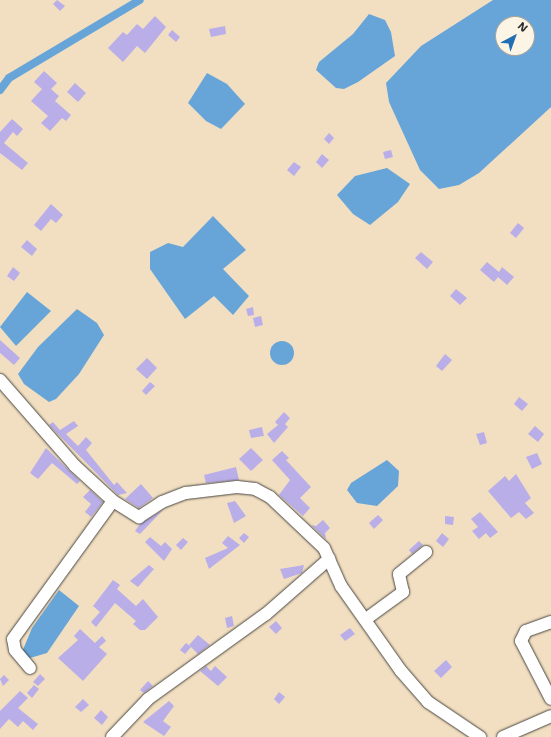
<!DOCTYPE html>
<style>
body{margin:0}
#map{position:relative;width:551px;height:737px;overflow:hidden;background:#f2dfc1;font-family:"Shantell Sans",sans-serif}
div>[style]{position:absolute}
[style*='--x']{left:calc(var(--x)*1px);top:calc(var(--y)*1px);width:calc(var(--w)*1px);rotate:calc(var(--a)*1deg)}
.water>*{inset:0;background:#67a5d9}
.round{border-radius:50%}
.canal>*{height:8px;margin:-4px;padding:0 4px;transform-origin:4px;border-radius:4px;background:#67a5d9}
.building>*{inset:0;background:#b9aee8}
.roads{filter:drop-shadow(0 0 1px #494642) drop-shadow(0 0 1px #494642)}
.minor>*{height:12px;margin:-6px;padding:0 6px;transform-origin:6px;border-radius:6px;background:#fff}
span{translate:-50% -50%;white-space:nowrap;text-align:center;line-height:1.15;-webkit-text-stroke:3px #fcf5e5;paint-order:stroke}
.north{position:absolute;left:495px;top:16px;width:40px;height:40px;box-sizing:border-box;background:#fcf5e5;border:1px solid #a8a49b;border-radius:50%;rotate:41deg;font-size:11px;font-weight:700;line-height:16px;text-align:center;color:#2b2b2b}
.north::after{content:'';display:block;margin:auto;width:14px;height:18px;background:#1f6fb2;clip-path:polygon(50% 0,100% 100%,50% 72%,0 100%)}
</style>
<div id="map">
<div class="water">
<div style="clip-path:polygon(evenodd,493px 0,551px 0,551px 107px,479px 173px,459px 185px,439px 189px,420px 170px,389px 102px,386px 83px,421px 46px,493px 0,503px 24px,527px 24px,527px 48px,503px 48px,503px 24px)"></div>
<div style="clip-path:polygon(369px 14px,385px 20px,391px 32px,395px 56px,358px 82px,344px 89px,336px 88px,316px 70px,319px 62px,353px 34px)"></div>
<div style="clip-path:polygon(207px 73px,227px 84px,245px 104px,221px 129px,206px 121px,188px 103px)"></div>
<div style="clip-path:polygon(387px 168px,410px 184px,398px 202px,370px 225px,353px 214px,337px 195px,355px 176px)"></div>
<div style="clip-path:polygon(213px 216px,246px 250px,223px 269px,249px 296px,233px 315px,214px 296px,185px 319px,150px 269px,150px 252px,168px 243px,183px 247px)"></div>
<div style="clip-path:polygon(27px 292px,51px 311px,16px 346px,0 327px)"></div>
<div style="clip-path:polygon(77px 309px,97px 323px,104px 335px,79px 374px,56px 399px,49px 402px,24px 384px,18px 374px,38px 347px)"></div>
<div class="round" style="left:270px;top:341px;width:24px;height:24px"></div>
<div style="clip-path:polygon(387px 460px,399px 471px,398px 486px,377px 506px,357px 503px,347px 490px,351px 483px)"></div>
<div style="clip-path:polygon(59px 590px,79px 606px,47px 653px,30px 658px,22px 652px,32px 628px)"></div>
</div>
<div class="canal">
<div style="--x:0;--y:90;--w:15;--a:-53"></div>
<div style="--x:9;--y:78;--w:152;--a:-30.8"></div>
</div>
<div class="building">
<div style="clip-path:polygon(57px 0,65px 6px,60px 11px,53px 4px)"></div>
<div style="clip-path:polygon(155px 16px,166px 27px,145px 53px,137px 46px,123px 62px,108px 48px,123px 32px,127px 35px,137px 24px,143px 29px)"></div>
<div style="clip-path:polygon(225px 26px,226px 34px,211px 37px,209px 29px)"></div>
<div style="clip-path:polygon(172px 30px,180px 37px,176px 42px,168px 35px)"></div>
<div style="clip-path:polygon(44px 71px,57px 83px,51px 89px,59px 96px,55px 101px,71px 115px,66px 121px,62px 118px,50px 131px,41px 123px,48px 116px,31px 101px,42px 89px,34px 82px)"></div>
<div style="clip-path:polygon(75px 83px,86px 93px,78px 102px,67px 92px)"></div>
<div style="clip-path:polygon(12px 119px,23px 129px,17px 136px,13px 132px,4px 143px,28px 163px,22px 170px,0 153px,0 132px)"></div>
<div style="clip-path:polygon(329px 133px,334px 138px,329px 144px,324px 139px)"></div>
<div style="clip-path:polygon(391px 150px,393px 157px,385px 159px,383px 152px)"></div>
<div style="clip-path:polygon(322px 154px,329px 160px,322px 168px,316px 162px)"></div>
<div style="clip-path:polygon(294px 162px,301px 167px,294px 176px,287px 170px)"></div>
<div style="clip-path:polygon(51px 204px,63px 215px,56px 223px,51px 219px,41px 231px,34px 225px)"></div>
<div style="clip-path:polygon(518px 223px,524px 228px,516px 238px,510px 233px)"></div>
<div style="clip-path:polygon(27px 240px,37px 249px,32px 256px,21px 247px)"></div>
<div style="clip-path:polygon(421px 252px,433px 262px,427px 269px,415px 258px)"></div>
<div style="clip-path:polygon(487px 262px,499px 272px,502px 267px,514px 277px,507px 285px,498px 277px,494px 282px,480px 270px)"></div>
<div style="clip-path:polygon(13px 267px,20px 273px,14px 281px,7px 276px)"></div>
<div style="clip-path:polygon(456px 289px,467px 298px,460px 305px,450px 296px)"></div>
<div style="clip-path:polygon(253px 307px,254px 315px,248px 316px,246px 309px)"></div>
<div style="clip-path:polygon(261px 316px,263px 325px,255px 327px,253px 318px)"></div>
<div style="clip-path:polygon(0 340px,20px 358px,14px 365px,0 353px)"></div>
<div style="clip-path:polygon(445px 354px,452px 360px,442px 371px,436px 366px)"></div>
<div style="clip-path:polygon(147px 358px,157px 368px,147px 379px,136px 369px)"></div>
<div style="clip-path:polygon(150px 382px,155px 386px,146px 395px,142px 391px)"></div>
<div style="clip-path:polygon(519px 397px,528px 404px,522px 411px,514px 404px)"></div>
<div style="clip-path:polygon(284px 412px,290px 418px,285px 424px,288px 427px,274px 443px,267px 434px,278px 425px,275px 422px)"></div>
<div style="clip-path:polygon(74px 421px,78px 426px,66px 434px,78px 446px,86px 437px,92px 443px,86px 450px,114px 485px,117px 482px,127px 493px,118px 495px,49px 425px,53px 422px,60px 430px)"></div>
<div style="clip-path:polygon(535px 426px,544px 434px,538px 442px,528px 434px)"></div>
<div style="clip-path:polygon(262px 427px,264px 436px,251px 438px,249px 430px)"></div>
<div style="clip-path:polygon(484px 432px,487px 443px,480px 445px,476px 434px)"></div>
<div style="clip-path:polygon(46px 448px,80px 481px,77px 484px,52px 463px,38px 479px,30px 473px)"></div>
<div style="clip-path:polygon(251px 448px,263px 460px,251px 471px,239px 459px)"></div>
<div style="clip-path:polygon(282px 451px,289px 458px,286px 460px,311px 487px,300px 498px,310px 508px,303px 516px,279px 495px,290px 480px,272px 460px)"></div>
<div style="clip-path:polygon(537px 453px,542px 464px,532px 469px,526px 457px)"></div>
<div style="clip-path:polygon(236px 467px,239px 480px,206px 483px,204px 475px)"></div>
<div style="clip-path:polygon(516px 474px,531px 498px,525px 503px,534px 513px,526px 519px,519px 512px,511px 518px,488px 491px,505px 476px,509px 481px)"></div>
<div style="clip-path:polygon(141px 484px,153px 498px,139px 508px,125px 499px)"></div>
<div style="clip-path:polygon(90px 490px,103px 502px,91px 517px,85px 512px,91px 504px,83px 497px)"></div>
<div style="clip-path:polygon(235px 501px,246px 516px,234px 523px,227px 503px)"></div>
<div style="clip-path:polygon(163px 510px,140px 534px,135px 531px,140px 524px)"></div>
<div style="clip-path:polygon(480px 512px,498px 532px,490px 538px,486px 533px,479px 539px,472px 531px,478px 527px,471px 519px)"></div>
<div style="clip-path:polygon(378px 515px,383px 520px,374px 529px,369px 523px)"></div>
<div style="clip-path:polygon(445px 516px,454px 517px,453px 525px,445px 524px)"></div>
<div style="clip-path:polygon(323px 520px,330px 528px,325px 533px,326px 539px,311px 525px,316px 526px)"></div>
<div style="clip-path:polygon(244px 533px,249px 537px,244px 543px,239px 538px)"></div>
<div style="clip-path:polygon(442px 533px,449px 539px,443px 547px,436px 541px)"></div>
<div style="clip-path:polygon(228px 536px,240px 545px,209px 569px,205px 558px,228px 548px,222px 543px)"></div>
<div style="clip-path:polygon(150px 537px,161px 546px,165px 542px,172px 549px,164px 561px,145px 542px)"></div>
<div style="clip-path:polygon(183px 538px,188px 542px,181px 550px,176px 545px)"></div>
<div style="clip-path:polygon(419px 541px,423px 545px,412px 554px,409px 550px)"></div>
<div style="clip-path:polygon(149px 565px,154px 569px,138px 587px,130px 581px)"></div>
<div style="clip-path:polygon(304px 565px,302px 573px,284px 579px,280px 569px)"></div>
<div style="clip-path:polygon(113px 580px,120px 585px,117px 589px,136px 606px,143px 599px,158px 617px,145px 630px,140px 630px,133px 624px,136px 621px,115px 603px,96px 627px,91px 622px,100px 612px,93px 606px)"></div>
<div style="clip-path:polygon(232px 616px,234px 626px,227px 628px,225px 618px)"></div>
<div style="clip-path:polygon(276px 621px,282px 628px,276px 634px,269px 627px)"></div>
<div style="clip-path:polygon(350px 628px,355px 634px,345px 641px,340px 635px)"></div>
<div style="clip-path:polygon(80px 629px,95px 643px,102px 636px,106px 641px,99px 647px,107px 654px,83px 681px,58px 658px,78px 640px,74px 636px)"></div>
<div style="clip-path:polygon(198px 635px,210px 645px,198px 654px,189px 645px)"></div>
<div style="clip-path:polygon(186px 643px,191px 647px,185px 654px,180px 650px)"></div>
<div style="clip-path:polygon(446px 660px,452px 667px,441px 678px,434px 671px)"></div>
<div style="clip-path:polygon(206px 666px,211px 671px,215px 666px,227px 677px,218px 686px,200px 671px)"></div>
<div style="clip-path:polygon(40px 674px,45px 679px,38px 686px,33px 682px)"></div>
<div style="clip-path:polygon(4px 675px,9px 680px,3px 686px,0 679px)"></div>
<div style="clip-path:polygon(148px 681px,153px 686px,144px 693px,140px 690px)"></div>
<div style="clip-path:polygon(34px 685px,39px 689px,32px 698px,27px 693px)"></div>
<div style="clip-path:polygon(20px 691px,28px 698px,18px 708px,38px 724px,33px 730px,23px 721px,18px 727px,9px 719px,0 729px,0 711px)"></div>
<div style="clip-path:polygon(279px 692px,285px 697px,279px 704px,274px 699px)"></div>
<div style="clip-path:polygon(83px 699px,89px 705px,81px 712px,75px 707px)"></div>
<div style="clip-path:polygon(169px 701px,174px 706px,163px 721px,171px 727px,164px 736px,143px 722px)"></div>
<div style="clip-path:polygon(101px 710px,108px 717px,102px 725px,94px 718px)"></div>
</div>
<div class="roads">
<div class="minor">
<div style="--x:0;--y:380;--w:114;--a:48.9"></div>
<div style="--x:75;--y:466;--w:52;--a:42.6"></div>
<div style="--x:113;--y:501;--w:31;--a:32"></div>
<div style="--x:139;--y:517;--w:27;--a:-33"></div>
<div style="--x:162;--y:502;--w:26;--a:-21"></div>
<div style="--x:186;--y:493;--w:51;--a:-6.7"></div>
<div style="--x:237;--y:487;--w:18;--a:6"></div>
<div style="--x:255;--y:489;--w:17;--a:28"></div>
<div style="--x:270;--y:497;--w:74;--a:43.4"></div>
<div style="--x:324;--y:548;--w:42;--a:65.9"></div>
<div style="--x:341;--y:586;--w:104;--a:54.8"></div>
<div style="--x:401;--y:671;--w:41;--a:48.9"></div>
<div style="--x:428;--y:702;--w:63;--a:33.9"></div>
<div style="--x:366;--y:619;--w:46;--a:-36.1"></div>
<div style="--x:403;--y:592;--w:18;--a:-103"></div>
<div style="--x:399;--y:574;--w:35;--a:-39"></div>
<div style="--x:551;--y:622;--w:27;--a:160"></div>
<div style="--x:526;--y:631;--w:11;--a:117"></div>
<div style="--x:521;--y:641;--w:65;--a:62.7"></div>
<div style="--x:30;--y:668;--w:23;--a:-130"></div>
<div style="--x:15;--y:650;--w:11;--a:-100"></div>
<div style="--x:13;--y:639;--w:170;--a:-54.1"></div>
<div style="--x:112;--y:737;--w:52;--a:-46.5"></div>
<div style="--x:148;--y:699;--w:145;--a:-35.8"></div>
<div style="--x:266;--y:614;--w:84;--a:-41.1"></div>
<div style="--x:503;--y:737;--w:52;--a:-23.6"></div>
</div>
</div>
<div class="north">N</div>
</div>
